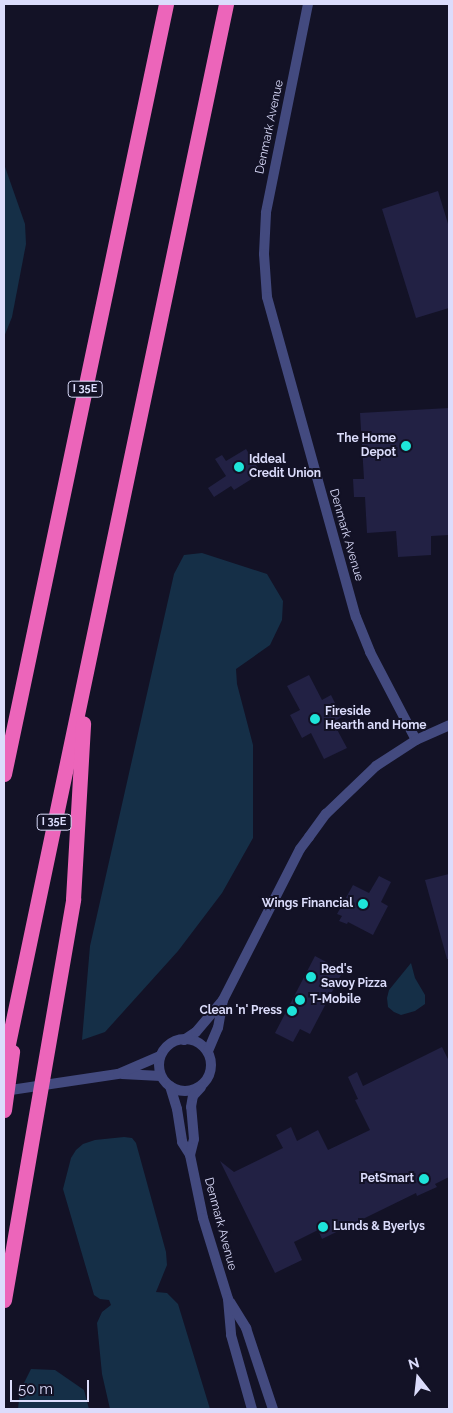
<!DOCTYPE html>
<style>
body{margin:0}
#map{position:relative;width:453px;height:1413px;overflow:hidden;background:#131226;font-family:Raleway,sans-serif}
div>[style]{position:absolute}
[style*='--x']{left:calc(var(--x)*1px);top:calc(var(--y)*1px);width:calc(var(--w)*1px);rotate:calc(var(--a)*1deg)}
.water>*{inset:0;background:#152f47}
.building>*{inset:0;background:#222144}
.tertiary>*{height:10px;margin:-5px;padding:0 5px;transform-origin:5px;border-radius:5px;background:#434a7f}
.tertiary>.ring{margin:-5px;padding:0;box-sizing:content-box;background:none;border:10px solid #434a7f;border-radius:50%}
.motorway>*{height:15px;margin:-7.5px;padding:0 7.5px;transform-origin:7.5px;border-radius:7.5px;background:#ec65ba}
.dots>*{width:14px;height:14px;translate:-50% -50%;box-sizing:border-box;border:2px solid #131226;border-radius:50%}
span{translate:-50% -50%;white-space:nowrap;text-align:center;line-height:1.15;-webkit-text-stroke:4px #131226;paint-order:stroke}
.shield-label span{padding:1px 4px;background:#131226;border:1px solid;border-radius:4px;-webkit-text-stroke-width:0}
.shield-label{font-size:11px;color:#dbdcfb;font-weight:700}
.street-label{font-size:12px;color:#dbdcfb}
.poi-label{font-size:12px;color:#dbdcfb;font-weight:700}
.right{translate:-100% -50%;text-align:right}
.left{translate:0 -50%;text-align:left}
.frame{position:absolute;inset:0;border:5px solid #dbdcfb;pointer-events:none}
.north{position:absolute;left:393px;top:1353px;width:50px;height:50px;-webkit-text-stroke:4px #131226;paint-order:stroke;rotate:344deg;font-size:14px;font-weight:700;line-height:20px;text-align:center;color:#dbdcfb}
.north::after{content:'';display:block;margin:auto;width:18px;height:22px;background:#dbdcfb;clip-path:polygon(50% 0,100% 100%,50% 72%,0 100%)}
.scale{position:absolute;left:10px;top:1380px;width:79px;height:22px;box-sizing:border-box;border:2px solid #dbdcfb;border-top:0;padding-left:6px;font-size:15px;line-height:18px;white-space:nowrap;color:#dbdcfb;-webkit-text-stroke:4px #131226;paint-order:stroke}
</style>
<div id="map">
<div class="water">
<div style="clip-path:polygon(4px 164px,25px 224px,26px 244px,12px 317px,4px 337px)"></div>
<div style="clip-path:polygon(202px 553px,267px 574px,283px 601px,282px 620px,270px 645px,236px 669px,237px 684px,253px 745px,253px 838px,222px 893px,178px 951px,105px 1032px,82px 1040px,90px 946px,174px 574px,184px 555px)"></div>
<div style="clip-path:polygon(411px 963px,415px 978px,425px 995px,425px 1004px,415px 1011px,401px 1015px,394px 1012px,388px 1007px,387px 998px,389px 990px)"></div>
<div style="clip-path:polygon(124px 1137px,132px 1138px,136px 1143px,166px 1252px,167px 1265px,156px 1292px,167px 1293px,178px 1304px,210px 1409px,110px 1409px,102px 1374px,97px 1323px,102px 1312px,111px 1305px,109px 1300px,100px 1299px,94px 1295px,63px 1189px,71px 1158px,76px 1150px,83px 1144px,95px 1140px)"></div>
<div style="clip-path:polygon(31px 1369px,55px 1370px,84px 1390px,89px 1409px,18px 1409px,20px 1391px)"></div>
</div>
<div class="building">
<div style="clip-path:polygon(438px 191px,449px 227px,449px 308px,416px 318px,382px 209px)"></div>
<div style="clip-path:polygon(449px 408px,449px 535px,431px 536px,431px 555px,398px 557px,396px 531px,367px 533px,365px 497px,354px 497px,353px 479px,364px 479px,360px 413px)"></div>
<div style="clip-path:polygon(246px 449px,261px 473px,234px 490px,231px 486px,214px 497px,208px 488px,226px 476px,215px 459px,222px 455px,226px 461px)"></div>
<div style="clip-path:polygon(309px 675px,322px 700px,331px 695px,342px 717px,333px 722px,347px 748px,324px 759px,311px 733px,302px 738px,290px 715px,300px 710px,287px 686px)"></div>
<div style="clip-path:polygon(449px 874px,449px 959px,447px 959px,425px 880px)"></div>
<div style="clip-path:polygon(379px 876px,391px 882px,381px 902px,388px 906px,373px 935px,348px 922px,347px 924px,339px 921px,342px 916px,337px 914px,353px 885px,369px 893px)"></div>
<div style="clip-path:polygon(315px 956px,343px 971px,310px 1034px,300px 1029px,293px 1042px,275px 1033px)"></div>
<div style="clip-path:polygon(442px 1047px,449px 1061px,449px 1177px,435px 1184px,437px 1187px,417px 1196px,416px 1193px,322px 1239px,318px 1230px,294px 1242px,302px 1260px,275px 1273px,220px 1161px,234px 1172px,283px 1148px,276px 1135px,291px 1127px,297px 1141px,318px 1130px,328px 1150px,370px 1130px,355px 1100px,358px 1099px,348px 1077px,357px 1072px,363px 1086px)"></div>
</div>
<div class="tertiary">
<div style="--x:308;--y:4;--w:213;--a:101.4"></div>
<div style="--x:266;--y:213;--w:41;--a:92.8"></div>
<div style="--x:264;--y:254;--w:43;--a:86"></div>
<div style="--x:267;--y:297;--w:332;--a:74.5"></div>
<div style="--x:356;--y:617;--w:38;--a:68"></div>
<div style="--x:370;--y:652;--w:99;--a:62.4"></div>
<div class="ring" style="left:159px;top:1039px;width:42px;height:42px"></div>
<div style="--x:184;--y:1040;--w:14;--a:-34"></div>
<div style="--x:196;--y:1032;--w:42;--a:-49.8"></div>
<div style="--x:208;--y:1051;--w:25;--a:-67"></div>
<div style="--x:218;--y:1028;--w:28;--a:-80"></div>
<div style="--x:223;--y:1000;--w:169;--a:-63"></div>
<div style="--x:300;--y:849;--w:15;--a:-53"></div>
<div style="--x:309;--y:837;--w:29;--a:-54"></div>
<div style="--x:326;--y:814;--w:69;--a:-43.8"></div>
<div style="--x:376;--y:766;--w:48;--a:-33"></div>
<div style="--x:416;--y:740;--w:36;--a:-24"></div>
<div style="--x:122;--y:1074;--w:39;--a:3"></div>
<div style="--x:170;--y:1086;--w:24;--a:73"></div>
<div style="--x:177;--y:1109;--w:33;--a:81"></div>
<div style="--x:182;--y:1142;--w:15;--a:58"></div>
<div style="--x:190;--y:1155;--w:64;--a:78.3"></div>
<div style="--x:203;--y:1218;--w:85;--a:72.8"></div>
<div style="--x:228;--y:1299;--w:36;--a:85"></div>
<div style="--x:231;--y:1335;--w:77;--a:74.2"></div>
<div style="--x:4;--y:1091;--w:115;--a:-8.5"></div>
<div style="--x:118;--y:1074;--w:46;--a:-23.2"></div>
<div style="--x:190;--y:1155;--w:16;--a:-76"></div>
<div style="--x:194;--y:1139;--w:32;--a:-95"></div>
<div style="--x:191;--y:1107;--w:11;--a:-80"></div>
<div style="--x:193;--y:1096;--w:12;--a:-48"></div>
<div style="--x:230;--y:1302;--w:31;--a:58"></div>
<div style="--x:246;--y:1328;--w:85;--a:71.6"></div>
</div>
<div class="motorway">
<div style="--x:4;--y:774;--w:787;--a:-78.12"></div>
<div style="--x:4;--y:1063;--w:1082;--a:-78.16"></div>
<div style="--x:4;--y:1110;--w:59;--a:-82.1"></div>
<div style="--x:4;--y:1300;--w:407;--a:-80.2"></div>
<div style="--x:73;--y:899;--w:176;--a:-86.7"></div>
</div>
<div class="dots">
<div style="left:406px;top:446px;background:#1ee4d9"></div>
<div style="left:239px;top:467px;background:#1ee4d9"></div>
<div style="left:315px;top:719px;background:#1ee4d9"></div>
<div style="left:363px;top:904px;background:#1ee4d9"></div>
<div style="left:311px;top:977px;background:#1ee4d9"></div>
<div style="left:300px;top:1000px;background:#1ee4d9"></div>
<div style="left:292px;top:1011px;background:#1ee4d9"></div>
<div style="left:424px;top:1179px;background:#1ee4d9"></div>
<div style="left:323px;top:1227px;background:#1ee4d9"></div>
</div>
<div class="shield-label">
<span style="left:85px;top:389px">I 35E</span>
<span style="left:54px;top:822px">I 35E</span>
</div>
<div class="street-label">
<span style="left:270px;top:127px;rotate:-78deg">Denmark Avenue</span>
<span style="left:346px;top:535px;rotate:74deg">Denmark Avenue</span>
<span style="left:220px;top:1224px;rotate:75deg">Denmark Avenue</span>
</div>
<div class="poi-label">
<span class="right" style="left:396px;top:446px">The Home<br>Depot</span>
<span class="left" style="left:249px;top:467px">Iddeal<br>Credit Union</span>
<span class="left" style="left:325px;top:719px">Fireside<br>Hearth and Home</span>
<span class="right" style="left:353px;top:904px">Wings Financial</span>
<span class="left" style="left:321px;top:977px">Red's<br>Savoy Pizza</span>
<span class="left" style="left:310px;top:1000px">T-Mobile</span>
<span class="right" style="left:282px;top:1011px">Clean 'n' Press</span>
<span class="right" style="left:414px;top:1179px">PetSmart</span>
<span class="left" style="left:333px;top:1227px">Lunds &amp; Byerlys</span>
</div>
<div class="frame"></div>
<div class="north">N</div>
<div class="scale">50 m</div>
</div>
